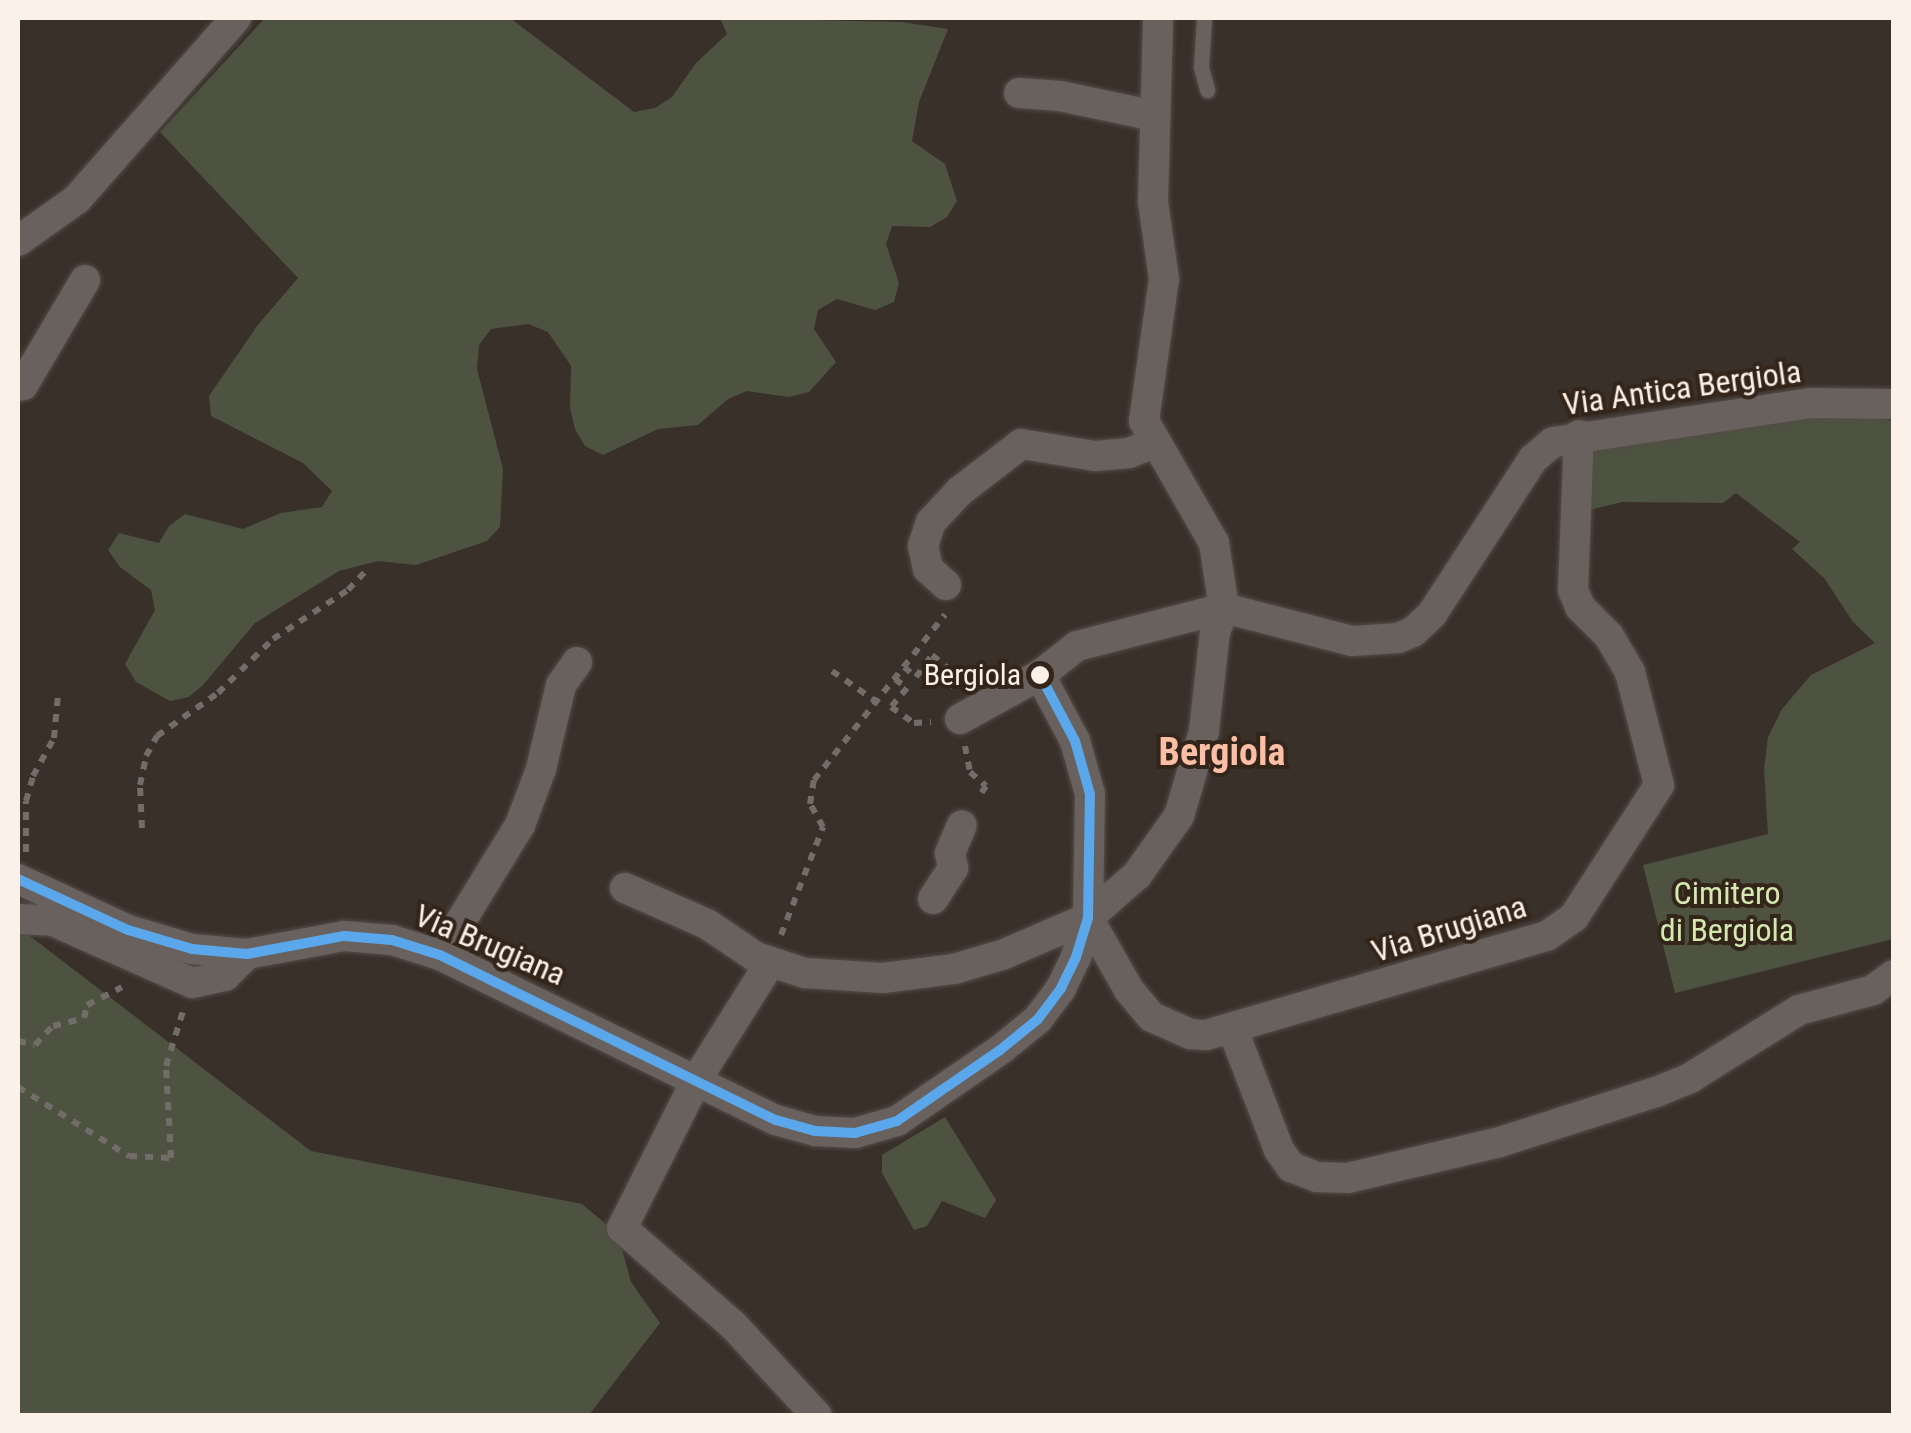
<!DOCTYPE html>
<style>
body{margin:0}
#map{position:relative;width:1911px;height:1433px;overflow:hidden;background:#39302a;font-family:"Roboto Condensed",sans-serif}
div>[style]{position:absolute}
[style*='--x']{left:calc(var(--x)*1px);top:calc(var(--y)*1px);width:calc(var(--w)*1px);rotate:calc(var(--a)*1deg)}
.green>*{inset:0;background:#4d5340}
.path>*{height:6px;margin-top:-3px;transform-origin:0;background:repeating-linear-gradient(90deg,#736d69 0 8px,transparent 0 16px)}
.roads{filter:drop-shadow(0 0 2px #544c47) drop-shadow(0 0 2px #544c47)}
.lane>*{height:15px;margin:-7.5px;padding:0 7.5px;transform-origin:7.5px;border-radius:7.5px;background:#68615d}
.street>*{height:30px;margin:-15px;padding:0 15px;transform-origin:15px;border-radius:15px;background:#68615d}
.bus-1>*{height:10px;margin:-5px;padding:0 5px;transform-origin:5px;border-radius:5px;background:#5aa8eb}
.dots>*{width:28px;height:28px;translate:-50% -50%;box-sizing:border-box;border:5px solid #34251a;border-radius:50%}
span{translate:-50% -50%;white-space:nowrap;text-align:center;line-height:1.15;-webkit-text-stroke:8px #34251a;paint-order:stroke}
.bus-label{font-size:30px;color:#fbf1e9}
.right{translate:-100% -50%;text-align:right}
.street-label{font-size:32px;color:#fbf1e9}
.park-label{font-size:32px;color:#d3e9b0}
.quarter-label{font-size:38px;color:#fcbea5;font-weight:700}
.frame{position:absolute;inset:0;border:20px solid #fbf1e9;pointer-events:none}
</style>
<div id="map">
<div class="green">
<div style="clip-path:polygon(265px 18px,510px 18px,634px 112px,655px 108px,672px 97px,696px 63px,727px 34px,720px 18px,902px 22px,948px 29px,919px 102px,912px 141px,945px 164px,957px 201px,947px 217px,930px 227px,892px 226px,886px 244px,899px 283px,894px 302px,875px 310px,837px 299px,818px 310px,814px 329px,836px 362px,809px 392px,789px 397px,747px 391px,728px 399px,698px 425px,658px 429px,603px 455px,585px 446px,575px 429px,570px 408px,571px 366px,548px 332px,528px 324px,491px 329px,479px 345px,477px 369px,503px 469px,500px 527px,487px 541px,416px 565px,378px 561px,339px 571px,255px 623px,203px 685px,189px 697px,170px 701px,136px 682px,125px 664px,155px 610px,151px 590px,120px 567px,108px 550px,119px 533px,159px 543px,169px 526px,185px 514px,243px 529px,281px 513px,322px 507px,332px 491px,303px 463px,211px 416px,209px 396px,257px 326px,298px 278px,160px 132px)"></div>
<div style="clip-path:polygon(1830px 410px,1893px 421px,1893px 939px,1675px 993px,1643px 865px,1768px 834px,1764px 769px,1768px 737px,1782px 709px,1811px 675px,1875px 643px,1853px 622px,1824px 578px,1792px 549px,1800px 542px,1736px 493px,1723px 503px,1622px 502px,1589px 510px,1592px 442px)"></div>
<div style="clip-path:polygon(18px 927px,311px 1151px,582px 1204px,618px 1234px,631px 1282px,660px 1323px,589px 1415px,18px 1415px)"></div>
<div style="clip-path:polygon(945px 1117px,996px 1200px,985px 1218px,942px 1201px,927px 1226px,914px 1230px,882px 1173px,882px 1155px)"></div>
</div>
<div class="path">
<div style="--x:904;--y:667;--w:16;--a:40"></div>
<div style="--x:916;--y:677;--w:27;--a:-54"></div>
<div style="--x:932;--y:655;--w:23;--a:40"></div>
<div style="--x:950;--y:670;--w:19;--a:78"></div>
<div style="--x:832;--y:671;--w:55;--a:34.6"></div>
<div style="--x:895;--y:679;--w:15;--a:37"></div>
<div style="--x:907;--y:688;--w:25;--a:130"></div>
<div style="--x:891;--y:707;--w:28;--a:35"></div>
<div style="--x:914;--y:723;--w:17;--a:-3"></div>
<div style="--x:965;--y:746;--w:26;--a:79"></div>
<div style="--x:970;--y:772;--w:21;--a:41"></div>
<div style="--x:986;--y:786;--w:14;--a:124"></div>
<div style="--x:142;--y:828;--w:43;--a:-92.7"></div>
<div style="--x:140;--y:785;--w:30;--a:-78"></div>
<div style="--x:146;--y:756;--w:23;--a:-61"></div>
<div style="--x:157;--y:736;--w:75;--a:-35.2"></div>
<div style="--x:218;--y:693;--w:77;--a:-44.5"></div>
<div style="--x:273;--y:639;--w:90;--a:-33.2"></div>
<div style="--x:348;--y:590;--w:25;--a:-47"></div>
<div style="--x:26;--y:852;--w:51;--a:-90"></div>
<div style="--x:26;--y:801;--w:26;--a:-74"></div>
<div style="--x:33;--y:776;--w:43;--a:-61.1"></div>
<div style="--x:54;--y:738;--w:43;--a:-84.7"></div>
<div style="--x:781;--y:935;--w:116;--a:-68.7"></div>
<div style="--x:823;--y:827;--w:26;--a:-119"></div>
<div style="--x:810;--y:804;--w:24;--a:-81"></div>
<div style="--x:814;--y:780;--w:211;--a:-51.6"></div>
<div style="--x:18;--y:1041;--w:17;--a:13"></div>
<div style="--x:35;--y:1045;--w:26;--a:-47"></div>
<div style="--x:53;--y:1026;--w:32;--a:-14"></div>
<div style="--x:84;--y:1018;--w:13;--a:-77"></div>
<div style="--x:87;--y:1005;--w:39;--a:-27"></div>
<div style="--x:18;--y:1087;--w:131;--a:31.9"></div>
<div style="--x:129;--y:1156;--w:42;--a:2.7"></div>
<div style="--x:171;--y:1158;--w:92;--a:-93.1"></div>
<div style="--x:166;--y:1066;--w:58;--a:-72.8"></div>
</div>
<div class="roads">
<div class="lane">
<div style="--x:1204;--y:18;--w:49;--a:93.5"></div>
<div style="--x:1201;--y:67;--w:24;--a:75"></div>
</div>
<div class="street">
<div style="--x:1019;--y:93;--w:41;--a:4.2"></div>
<div style="--x:1060;--y:96;--w:97;--a:11.9"></div>
<div style="--x:18;--y:241;--w:72;--a:-35.4"></div>
<div style="--x:77;--y:199;--w:241;--a:-48.7"></div>
<div style="--x:18;--y:386;--w:5;--a:-11"></div>
<div style="--x:23;--y:385;--w:122;--a:-59.4"></div>
<div style="--x:946;--y:585;--w:24;--a:-138"></div>
<div style="--x:928;--y:569;--w:24;--a:-102"></div>
<div style="--x:923;--y:546;--w:25;--a:-72"></div>
<div style="--x:931;--y:522;--w:42;--a:-46.9"></div>
<div style="--x:960;--y:491;--w:77;--a:-37.6"></div>
<div style="--x:1021;--y:444;--w:75;--a:9.2"></div>
<div style="--x:1095;--y:456;--w:34;--a:-5"></div>
<div style="--x:1129;--y:453;--w:27;--a:-22"></div>
<div style="--x:960;--y:719;--w:91;--a:-28.8"></div>
<div style="--x:1040;--y:675;--w:47;--a:-38.1"></div>
<div style="--x:1077;--y:646;--w:152;--a:-14.5"></div>
<div style="--x:1224;--y:608;--w:132;--a:14.5"></div>
<div style="--x:1352;--y:641;--w:46;--a:-3.7"></div>
<div style="--x:1398;--y:638;--w:16;--a:-22"></div>
<div style="--x:1413;--y:632;--w:26;--a:-43"></div>
<div style="--x:1432;--y:614;--w:185;--a:-56.9"></div>
<div style="--x:1533;--y:459;--w:26;--a:-40"></div>
<div style="--x:1553;--y:442;--w:260;--a:-8.6"></div>
<div style="--x:1810;--y:403;--w:84;--a:0.7"></div>
<div style="--x:18;--y:879;--w:121;--a:24.9"></div>
<div style="--x:128;--y:930;--w:67;--a:16.5"></div>
<div style="--x:192;--y:949;--w:55;--a:5.2"></div>
<div style="--x:247;--y:954;--w:99;--a:-10.5"></div>
<div style="--x:344;--y:936;--w:48;--a:4.8"></div>
<div style="--x:392;--y:940;--w:50;--a:17.4"></div>
<div style="--x:440;--y:955;--w:374;--a:26.2"></div>
<div style="--x:776;--y:1120;--w:41;--a:15.8"></div>
<div style="--x:815;--y:1131;--w:40;--a:2.9"></div>
<div style="--x:855;--y:1133;--w:44;--a:-15.9"></div>
<div style="--x:897;--y:1121;--w:125;--a:-34.6"></div>
<div style="--x:1000;--y:1050;--w:49;--a:-39.2"></div>
<div style="--x:1038;--y:1019;--w:39;--a:-53"></div>
<div style="--x:1061;--y:988;--w:34;--a:-64"></div>
<div style="--x:1076;--y:957;--w:41;--a:-72.9"></div>
<div style="--x:1088;--y:918;--w:124;--a:-89.1"></div>
<div style="--x:1090;--y:794;--w:55;--a:-105.8"></div>
<div style="--x:1075;--y:741;--w:75;--a:-117.9"></div>
<div style="--x:625;--y:888;--w:90;--a:23.7"></div>
<div style="--x:707;--y:924;--w:59;--a:34"></div>
<div style="--x:756;--y:957;--w:52;--a:18.1"></div>
<div style="--x:805;--y:973;--w:78;--a:3.7"></div>
<div style="--x:883;--y:978;--w:72;--a:-7.2"></div>
<div style="--x:954;--y:969;--w:50;--a:-16.3"></div>
<div style="--x:1002;--y:955;--w:94;--a:-23.3"></div>
<div style="--x:1088;--y:918;--w:65;--a:-41.3"></div>
<div style="--x:1137;--y:875;--w:72;--a:-54.6"></div>
<div style="--x:1179;--y:816;--w:89;--a:-73.6"></div>
<div style="--x:1204;--y:731;--w:100;--a:-83.7"></div>
<div style="--x:1215;--y:632;--w:26;--a:-69"></div>
<div style="--x:1224;--y:608;--w:66;--a:-98.7"></div>
<div style="--x:1214;--y:543;--w:141;--a:-119.8"></div>
<div style="--x:1144;--y:421;--w:143;--a:-82"></div>
<div style="--x:1164;--y:279;--w:78;--a:-98.1"></div>
<div style="--x:1153;--y:202;--w:184;--a:-88.4"></div>
<div style="--x:933;--y:899;--w:37;--a:-57"></div>
<div style="--x:953;--y:868;--w:15;--a:-101"></div>
<div style="--x:950;--y:853;--w:30;--a:-67"></div>
<div style="--x:1088;--y:918;--w:83;--a:60.3"></div>
<div style="--x:1129;--y:990;--w:35;--a:50"></div>
<div style="--x:1152;--y:1017;--w:42;--a:24.1"></div>
<div style="--x:1190;--y:1034;--w:16;--a:4"></div>
<div style="--x:1206;--y:1035;--w:355;--a:-16.2"></div>
<div style="--x:1547;--y:936;--w:33;--a:-35"></div>
<div style="--x:1574;--y:917;--w:157;--a:-57.2"></div>
<div style="--x:1659;--y:785;--w:117;--a:-104.4"></div>
<div style="--x:1630;--y:672;--w:42;--a:-120.3"></div>
<div style="--x:1609;--y:636;--w:41;--a:-135"></div>
<div style="--x:1580;--y:607;--w:18;--a:-112"></div>
<div style="--x:1573;--y:590;--w:155;--a:-87.8"></div>
<div style="--x:18;--y:919;--w:35;--a:3"></div>
<div style="--x:53;--y:921;--w:152;--a:24"></div>
<div style="--x:192;--y:983;--w:34;--a:-12"></div>
<div style="--x:225;--y:976;--w:31;--a:-45"></div>
<div style="--x:440;--y:955;--w:153;--a:-58.4"></div>
<div style="--x:520;--y:825;--w:60;--a:-69.4"></div>
<div style="--x:541;--y:769;--w:86;--a:-76.6"></div>
<div style="--x:561;--y:685;--w:28;--a:-55"></div>
<div style="--x:770;--y:963;--w:137;--a:122.2"></div>
<div style="--x:697;--y:1079;--w:167;--a:116.7"></div>
<div style="--x:622;--y:1228;--w:149;--a:41.2"></div>
<div style="--x:734;--y:1326;--w:122;--a:47.3"></div>
<div style="--x:1233;--y:1030;--w:129;--a:69"></div>
<div style="--x:1279;--y:1150;--w:21;--a:55"></div>
<div style="--x:1291;--y:1167;--w:28;--a:21"></div>
<div style="--x:1317;--y:1177;--w:31;--a:2"></div>
<div style="--x:1348;--y:1178;--w:156;--a:-13.3"></div>
<div style="--x:1500;--y:1142;--w:164;--a:-17.8"></div>
<div style="--x:1656;--y:1092;--w:37;--a:-22"></div>
<div style="--x:1690;--y:1078;--w:128;--a:-32"></div>
<div style="--x:1799;--y:1010;--w:77;--a:-15.1"></div>
<div style="--x:1873;--y:990;--w:26;--a:-36"></div>
</div>
</div>
<div class="bus-1">
<div style="--x:18;--y:879;--w:121;--a:24.9"></div>
<div style="--x:128;--y:930;--w:67;--a:16.5"></div>
<div style="--x:192;--y:949;--w:55;--a:5.2"></div>
<div style="--x:247;--y:954;--w:99;--a:-10.5"></div>
<div style="--x:344;--y:936;--w:48;--a:4.8"></div>
<div style="--x:392;--y:940;--w:50;--a:17.4"></div>
<div style="--x:440;--y:955;--w:374;--a:26.2"></div>
<div style="--x:776;--y:1120;--w:41;--a:15.8"></div>
<div style="--x:815;--y:1131;--w:40;--a:2.9"></div>
<div style="--x:855;--y:1133;--w:44;--a:-15.9"></div>
<div style="--x:897;--y:1121;--w:125;--a:-34.6"></div>
<div style="--x:1000;--y:1050;--w:49;--a:-39.2"></div>
<div style="--x:1038;--y:1019;--w:39;--a:-53"></div>
<div style="--x:1061;--y:988;--w:34;--a:-64"></div>
<div style="--x:1076;--y:957;--w:41;--a:-72.9"></div>
<div style="--x:1088;--y:918;--w:124;--a:-89.1"></div>
<div style="--x:1090;--y:794;--w:55;--a:-105.8"></div>
<div style="--x:1075;--y:741;--w:75;--a:-117.9"></div>
</div>
<div class="dots">
<div style="left:1040px;top:675px;background:#fbf1e9"></div>
</div>
<div class="bus-label">
<span class="right" style="left:1021px;top:675px">Bergiola</span>
</div>
<div class="street-label">
<span style="left:1682px;top:388px;rotate:-8deg">Via Antica Bergiola</span>
<span style="left:1449px;top:929px;rotate:-17deg">Via Brugiana</span>
<span style="left:490px;top:945px;rotate:23deg">Via Brugiana</span>
</div>
<div class="park-label">
<span style="left:1727px;top:912px">Cimitero<br>di Bergiola</span>
</div>
<div class="quarter-label">
<span style="left:1222px;top:753px">Bergiola</span>
</div>
<div class="frame"></div>
</div>
